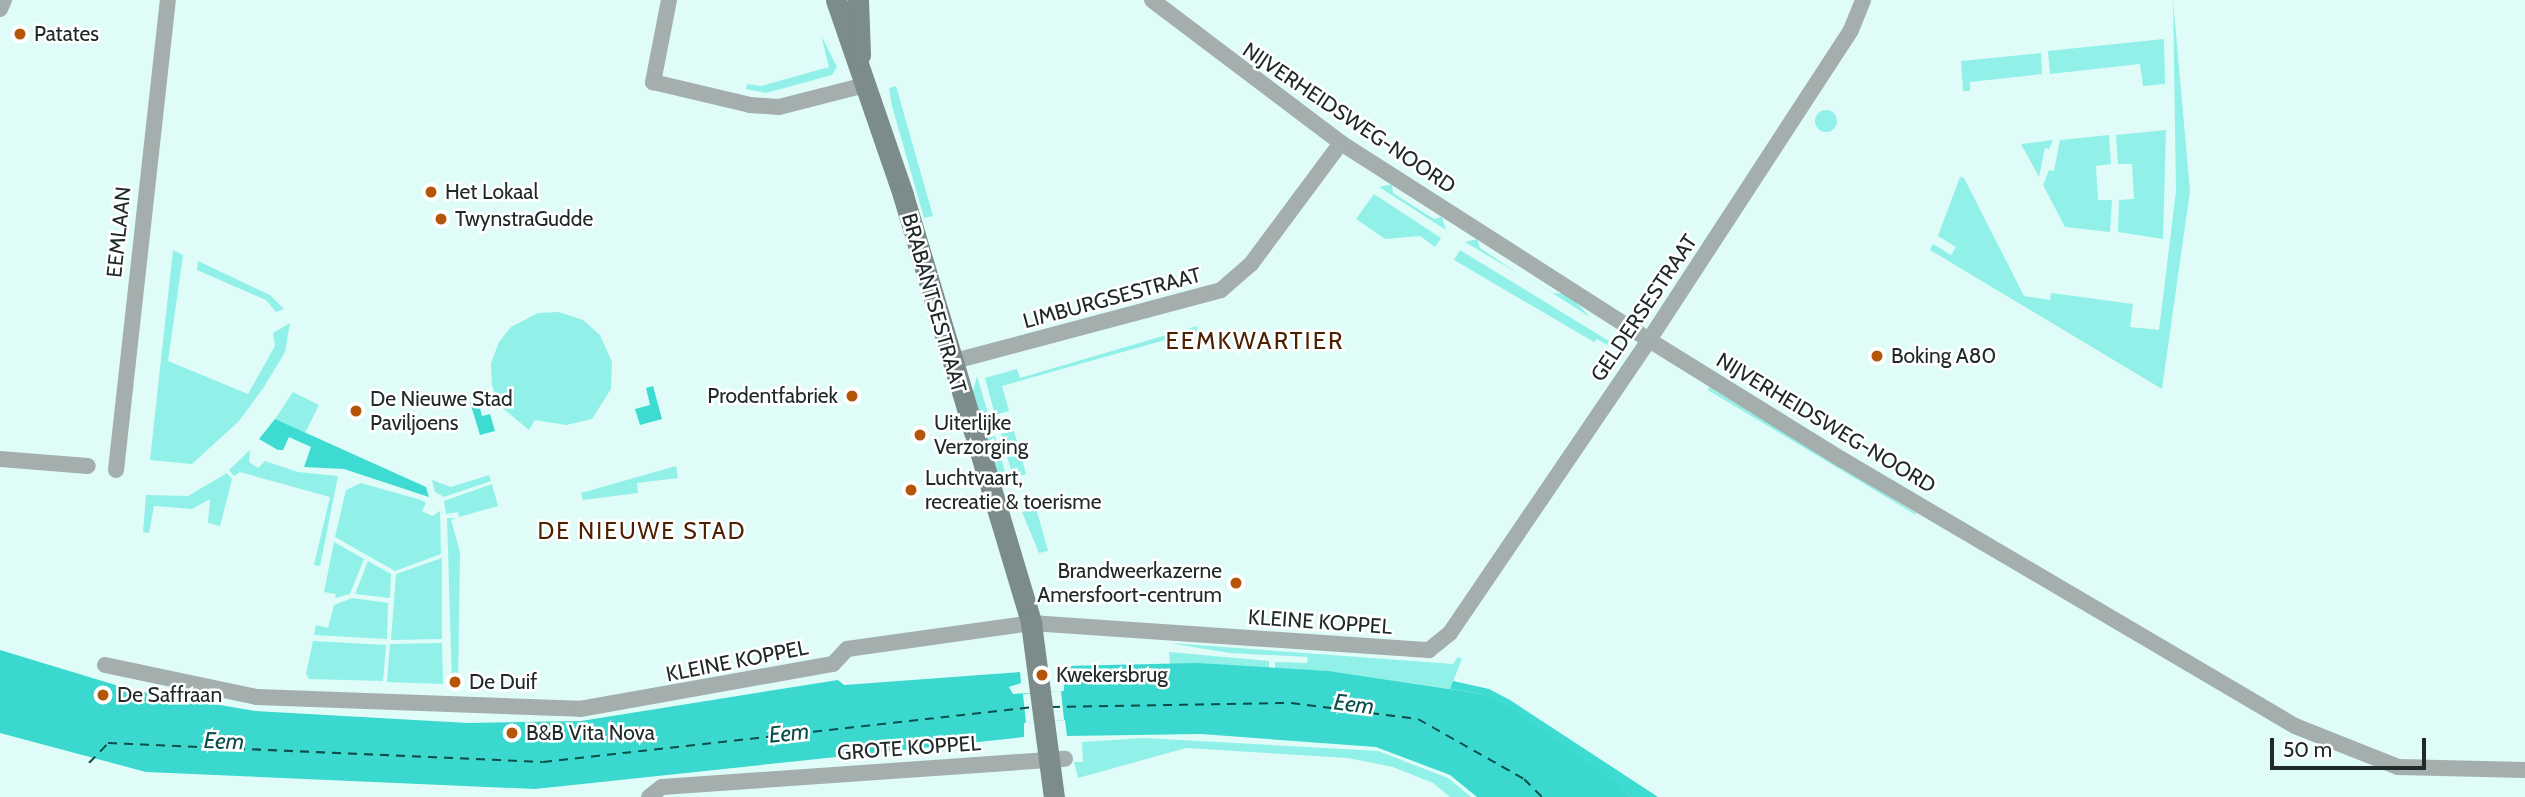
<!DOCTYPE html>
<style>
body{margin:0}
#map{position:relative;width:2525px;height:797px;overflow:hidden;background:#dffcf9;font-family:Cabin,sans-serif}
div>[style]{position:absolute}
[style*='--x']{left:calc(var(--x)*1px);top:calc(var(--y)*1px);width:calc(var(--w)*1px);rotate:calc(var(--a)*1deg)}
.green>*{inset:0;background:#91f0e8}
.round{border-radius:50%}
.forest>*{inset:0;background:#3ddbd1}
.water>*{inset:0;background:#3ad8ce}
.pier>*{inset:0;background:#dffcf9}
.ferry>*{height:2px;margin-top:-1px;transform-origin:0;background:repeating-linear-gradient(90deg,#0a4e4a 0 9px,transparent 0 16px)}
.street>*{height:16px;margin:-8px;padding:0 8px;transform-origin:8px;border-radius:8px;background:#a3aead}
.secondary>*{height:21px;margin:-10.5px;padding:0 10.5px;transform-origin:10.5px;border-radius:10.5px;background:#7b8c8a}
.dots>*{width:19px;height:19px;translate:-50% -50%;box-sizing:border-box;border:4px solid #fff;border-radius:50%}
span{translate:-50% -50%;white-space:nowrap;text-align:center;line-height:1.15;-webkit-text-stroke:5px #fff;paint-order:stroke}
.poi-label{font-size:21px;color:#202a29}
.left{translate:0 -50%;text-align:left}
.right{translate:-100% -50%;text-align:right}
.street-label{font-size:21px;color:#202a29}
.neighbourhood-label{font-size:23px;color:#4d2000;letter-spacing:2px}
.water-label{font-size:23px;color:#0a4e4a;font-style:italic}
.quarter-label{font-size:24px;color:#4d2000;letter-spacing:2px}
.scale{position:absolute;left:2270px;top:738px;width:156px;height:32px;box-sizing:border-box;border:4px solid #202a29;border-top:0;padding-left:9px;font-size:21px;line-height:24px;white-space:nowrap;color:#202a29;-webkit-text-stroke:5px #fff;paint-order:stroke}
</style>
<div id="map">
<div class="green">
<div style="clip-path:polygon(2173px 0,2190px 191px,2162px 389px,1930px 250px,1933px 244px,1951px 255px,1956px 247px,1938px 236px,1960px 177px,1964px 178px,2024px 296px,2050px 300px,2051px 293px,2133px 304px,2130px 327px,2159px 330px,2176px 191px)"></div>
<div style="clip-path:polygon(821px 35px,837px 67px,832px 75px,766px 93px,746px 89px,747px 84px,761px 86px,829px 67px)"></div>
<div style="clip-path:polygon(2164px 39px,2165px 84px,2143px 86px,2140px 64px,2050px 74px,2048px 51px)"></div>
<div style="clip-path:polygon(2041px 53px,2042px 74px,1970px 82px,1970px 91px,1963px 91px,1961px 61px)"></div>
<div style="clip-path:polygon(896px 86px,933px 216px,924px 218px,892px 106px,889px 88px)"></div>
<div class="round" style="left:1815px;top:110px;width:22px;height:22px"></div>
<div style="clip-path:polygon(2166px 130px,2163px 239px,2118px 232px,2119px 200px,2134px 199px,2132px 164px,2118px 164px,2116px 135px)"></div>
<div style="clip-path:polygon(2109px 135px,2111px 164px,2096px 166px,2098px 200px,2112px 200px,2110px 232px,2065px 227px,2043px 185px,2049px 170px,2054px 171px,2060px 140px)"></div>
<div style="clip-path:polygon(2053px 140px,2049px 149px,2045px 148px,2039px 177px,2021px 144px)"></div>
<div style="clip-path:polygon(1392px 184px,1393px 193px,1434px 219px,1442px 217px,1446px 230px,1379px 187px)"></div>
<div style="clip-path:polygon(1374px 194px,1441px 238px,1435px 247px,1420px 236px,1385px 239px,1356px 219px)"></div>
<div style="clip-path:polygon(1477px 239px,1480px 248px,1519px 274px,1465px 242px)"></div>
<div style="clip-path:polygon(173px 250px,183px 255px,168px 361px,248px 394px,275px 346px,273px 333px,290px 323px,285px 352px,264px 387px,239px 421px,192px 464px,150px 460px)"></div>
<div style="clip-path:polygon(1460px 250px,1609px 341px,1609px 346px,1597px 339px,1594px 342px,1454px 260px)"></div>
<div style="clip-path:polygon(198px 261px,270px 295px,284px 309px,276px 312px,266px 300px,197px 270px)"></div>
<div style="clip-path:polygon(1527px 277px,1553px 293px,1568px 294px,1590px 317px)"></div>
<div style="clip-path:polygon(559px 312px,583px 320px,600px 335px,612px 362px,611px 389px,592px 419px,566px 425px,535px 420px,529px 430px,499px 405px,492px 385px,491px 363px,499px 342px,511px 327px,538px 313px)"></div>
<div style="clip-path:polygon(1197px 326px,1197px 331px,1002px 386px,1009px 411px,995px 415px,985px 378px,1017px 369px,1020px 378px)"></div>
<div style="clip-path:polygon(977px 376px,989px 417px,981px 419px,973px 391px)"></div>
<div style="clip-path:polygon(1709px 387px,1916px 513px,1916px 515px,1708px 390px)"></div>
<div style="clip-path:polygon(293px 392px,319px 405px,305px 433px,275px 419px)"></div>
<div style="clip-path:polygon(1014px 431px,1026px 474px,1013px 478px,1001px 434px)"></div>
<div style="clip-path:polygon(995px 436px,1007px 479px,997px 474px,986px 438px)"></div>
<div style="clip-path:polygon(250px 450px,249px 462px,258px 468px,265px 461px,298px 472px,338px 476px,320px 566px,314px 565px,330px 497px,240px 472px,234px 476px,229px 470px)"></div>
<div style="clip-path:polygon(676px 466px,678px 478px,637px 483px,638px 493px,583px 500px,581px 493px)"></div>
<div style="clip-path:polygon(227px 473px,232px 479px,220px 526px,208px 523px,210px 499px,192px 509px,154px 506px,149px 533px,143px 532px,146px 495px,188px 496px)"></div>
<div style="clip-path:polygon(489px 475px,491px 481px,444px 497px,435px 492px,432px 480px,451px 487px)"></div>
<div style="clip-path:polygon(361px 483px,421px 500px,426px 503px,422px 511px,432px 516px,440px 511px,441px 554px,395px 571px,335px 537px,346px 490px)"></div>
<div style="clip-path:polygon(492px 484px,498px 506px,459px 517px,458px 512px,446px 514px,444px 501px)"></div>
<div style="clip-path:polygon(1036px 508px,1048px 551px,1039px 553px,1022px 512px)"></div>
<div style="clip-path:polygon(447px 518px,456px 518px,451px 520px,460px 552px,458px 685px,452px 684px)"></div>
<div style="clip-path:polygon(334px 542px,364px 559px,350px 594px,335px 598px,336px 594px,324px 592px)"></div>
<div style="clip-path:polygon(442px 558px,442px 639px,391px 640px,396px 574px)"></div>
<div style="clip-path:polygon(368px 561px,391px 574px,390px 598px,355px 594px)"></div>
<div style="clip-path:polygon(352px 598px,388px 603px,387px 639px,314px 635px,316px 625px,328px 628px,334px 605px)"></div>
<div style="clip-path:polygon(313px 641px,386px 645px,383px 681px,309px 679px,306px 674px)"></div>
<div style="clip-path:polygon(442px 643px,443px 684px,387px 682px,390px 644px)"></div>
<div style="clip-path:polygon(1169px 643px,1453px 664px,1458px 657px,1462px 659px,1450px 689px,1329px 671px,1275px 669px,1275px 662px,1307px 663px,1308px 657px,1230px 653px)"></div>
<div style="clip-path:polygon(1169px 652px,1269px 661px,1269px 668px,1170px 664px)"></div>
<div style="clip-path:polygon(1144px 738px,1378px 751px,1448px 778px,1471px 797px,1450px 797px,1433px 783px,1393px 767px,1348px 758px,1186px 748px,1078px 778px,1074px 762px,1083px 762px,1082px 742px)"></div>
</div>
<div class="forest">
<div style="clip-path:polygon(653px 386px,662px 419px,640px 425px,635px 409px,650px 405px,646px 388px)"></div>
<div style="clip-path:polygon(478px 400px,482px 416px,490px 414px,495px 431px,480px 435px,470px 402px)"></div>
<div style="clip-path:polygon(275px 419px,426px 487px,429px 497px,344px 469px,304px 467px,311px 447px,289px 437px,283px 450px,278px 450px,259px 439px)"></div>
<div style="clip-path:polygon(1453px 681px,1489px 689px,1510px 700px,1658px 797px,1631px 797px,1533px 725px,1482px 694px,1450px 689px)"></div>
</div>
<div class="water">
<div style="clip-path:polygon(0 650px,132px 690px,255px 711px,468px 723px,581px 721px,838px 680px,844px 685px,1020px 672px,1021px 683px,1009px 687px,1013px 694px,1064px 691px,1064px 666px,1197px 663px,1329px 671px,1482px 694px,1507px 706px,1560px 742px,1631px 797px,1477px 797px,1450px 775px,1376px 747px,1201px 734px,1067px 736px,1065px 720px,1024px 723px,1024px 737px,535px 789px,146px 772px,0 733px)"></div>
</div>
<div class="pier">
<div style="clip-path:polygon(1061px 691px,1064px 720px,1026px 723px,1023px 694px)"></div>
</div>
<div class="ferry">
<div style="--x:1051;--y:707;--w:240;--a:-1"></div>
<div style="--x:1291;--y:703;--w:128;--a:7.2"></div>
<div style="--x:1418;--y:719;--w:122;--a:29.5"></div>
<div style="--x:1524;--y:779;--w:25;--a:45"></div>
<div style="--x:89;--y:763;--w:28;--a:-46"></div>
<div style="--x:108;--y:743;--w:435;--a:2.5"></div>
<div style="--x:543;--y:762;--w:491;--a:-6.4"></div>
</div>
<div class="street">
<div style="--x:669;--y:0;--w:84;--a:101"></div>
<div style="--x:653;--y:82;--w:100;--a:13.3"></div>
<div style="--x:750;--y:105;--w:29;--a:4"></div>
<div style="--x:779;--y:107;--w:89;--a:-14.3"></div>
<div style="--x:1152;--y:0;--w:237;--a:37.1"></div>
<div style="--x:1341;--y:143;--w:366;--a:32.6"></div>
<div style="--x:1649;--y:340;--w:226;--a:31.8"></div>
<div style="--x:1841;--y:459;--w:527;--a:30.46"></div>
<div style="--x:2295;--y:726;--w:111;--a:21.7"></div>
<div style="--x:2398;--y:767;--w:127;--a:1.4"></div>
<div style="--x:0;--y:9;--w:10;--a:-66"></div>
<div style="--x:951;--y:362;--w:279;--a:-14.9"></div>
<div style="--x:1221;--y:290;--w:40;--a:-41"></div>
<div style="--x:1251;--y:264;--w:151;--a:-53.4"></div>
<div style="--x:0;--y:459;--w:88;--a:4.5"></div>
<div style="--x:116;--y:470;--w:473;--a:-83.7"></div>
<div style="--x:105;--y:665;--w:155;--a:11.9"></div>
<div style="--x:257;--y:697;--w:323;--a:2.1"></div>
<div style="--x:580;--y:709;--w:257;--a:-10.1"></div>
<div style="--x:833;--y:664;--w:21;--a:-47"></div>
<div style="--x:847;--y:649;--w:186;--a:-8"></div>
<div style="--x:1031;--y:623;--w:399;--a:3.9"></div>
<div style="--x:1429;--y:650;--w:27;--a:-39"></div>
<div style="--x:1450;--y:633;--w:354;--a:-55.8"></div>
<div style="--x:1649;--y:340;--w:370;--a:-56.9"></div>
<div style="--x:1851;--y:30;--w:32;--a:-68"></div>
<div style="--x:649;--y:797;--w:16;--a:-38"></div>
<div style="--x:662;--y:787;--w:404;--a:-4"></div>
</div>
<div class="secondary">
<div style="--x:836;--y:0;--w:206;--a:71"></div>
<div style="--x:903;--y:195;--w:447;--a:73.3"></div>
<div style="--x:1031;--y:623;--w:176;--a:82.5"></div>
<div style="--x:858;--y:0;--w:55;--a:87.9"></div>
</div>
<div class="dots">
<div style="left:20px;top:34px;background:#b45509"></div>
<div style="left:431px;top:192px;background:#b45509"></div>
<div style="left:441px;top:219px;background:#b45509"></div>
<div style="left:1877px;top:356px;background:#b45509"></div>
<div style="left:852px;top:396px;background:#b45509"></div>
<div style="left:356px;top:411px;background:#b45509"></div>
<div style="left:920px;top:435px;background:#b45509"></div>
<div style="left:911px;top:490px;background:#b45509"></div>
<div style="left:1236px;top:583px;background:#b45509"></div>
<div style="left:1042px;top:675px;background:#b45509"></div>
<div style="left:455px;top:682px;background:#b45509"></div>
<div style="left:103px;top:695px;background:#b45509"></div>
<div style="left:512px;top:733px;background:#b45509"></div>
</div>
<div class="poi-label">
<span class="left" style="left:34px;top:34px">Patates</span>
<span class="left" style="left:445px;top:192px">Het Lokaal</span>
<span class="left" style="left:455px;top:219px">TwynstraGudde</span>
<span class="left" style="left:1891px;top:356px">Boking A80</span>
<span class="right" style="left:838px;top:396px">Prodentfabriek</span>
<span class="left" style="left:370px;top:411px">De Nieuwe Stad<br>Paviljoens</span>
<span class="left" style="left:934px;top:435px">Uiterlijke<br>Verzorging</span>
<span class="left" style="left:925px;top:490px">Luchtvaart,<br>recreatie &amp; toerisme</span>
<span class="right" style="left:1222px;top:583px">Brandweerkazerne<br>Amersfoort-centrum</span>
<span class="left" style="left:1056px;top:675px">Kwekersbrug</span>
<span class="left" style="left:469px;top:682px">De Duif</span>
<span class="left" style="left:117px;top:695px">De Saffraan</span>
<span class="left" style="left:526px;top:733px">B&amp;B Vita Nova</span>
</div>
<div class="street-label">
<span style="left:1349px;top:118px;rotate:34deg">NIJVERHEIDSWEG-NOORD</span>
<span style="left:119px;top:232px;rotate:-84deg">EEMLAAN</span>
<span style="left:1112px;top:298px;rotate:-15deg">LIMBURGSESTRAAT</span>
<span style="left:934px;top:303px;rotate:74deg">BRABANTSESTRAAT</span>
<span style="left:1644px;top:308px;rotate:-56deg">GELDERSESTRAAT</span>
<span style="left:1826px;top:423px;rotate:31deg">NIJVERHEIDSWEG-NOORD</span>
<span style="left:1320px;top:622px;rotate:4deg">KLEINE KOPPEL</span>
<span style="left:737px;top:661px;rotate:-11deg">KLEINE KOPPEL</span>
<span style="left:909px;top:748px;rotate:-4deg">GROTE KOPPEL</span>
</div>
<div class="neighbourhood-label">
<span style="left:642px;top:531px">DE NIEUWE STAD</span>
</div>
<div class="water-label">
<span style="left:1354px;top:704px;rotate:7deg">Eem</span>
<span style="left:789px;top:733px;rotate:-6deg">Eem</span>
<span style="left:224px;top:741px;rotate:2deg">Eem</span>
</div>
<div class="quarter-label">
<span style="left:1255px;top:341px">EEMKWARTIER</span>
</div>
<div class="scale">50 m</div>
</div>
